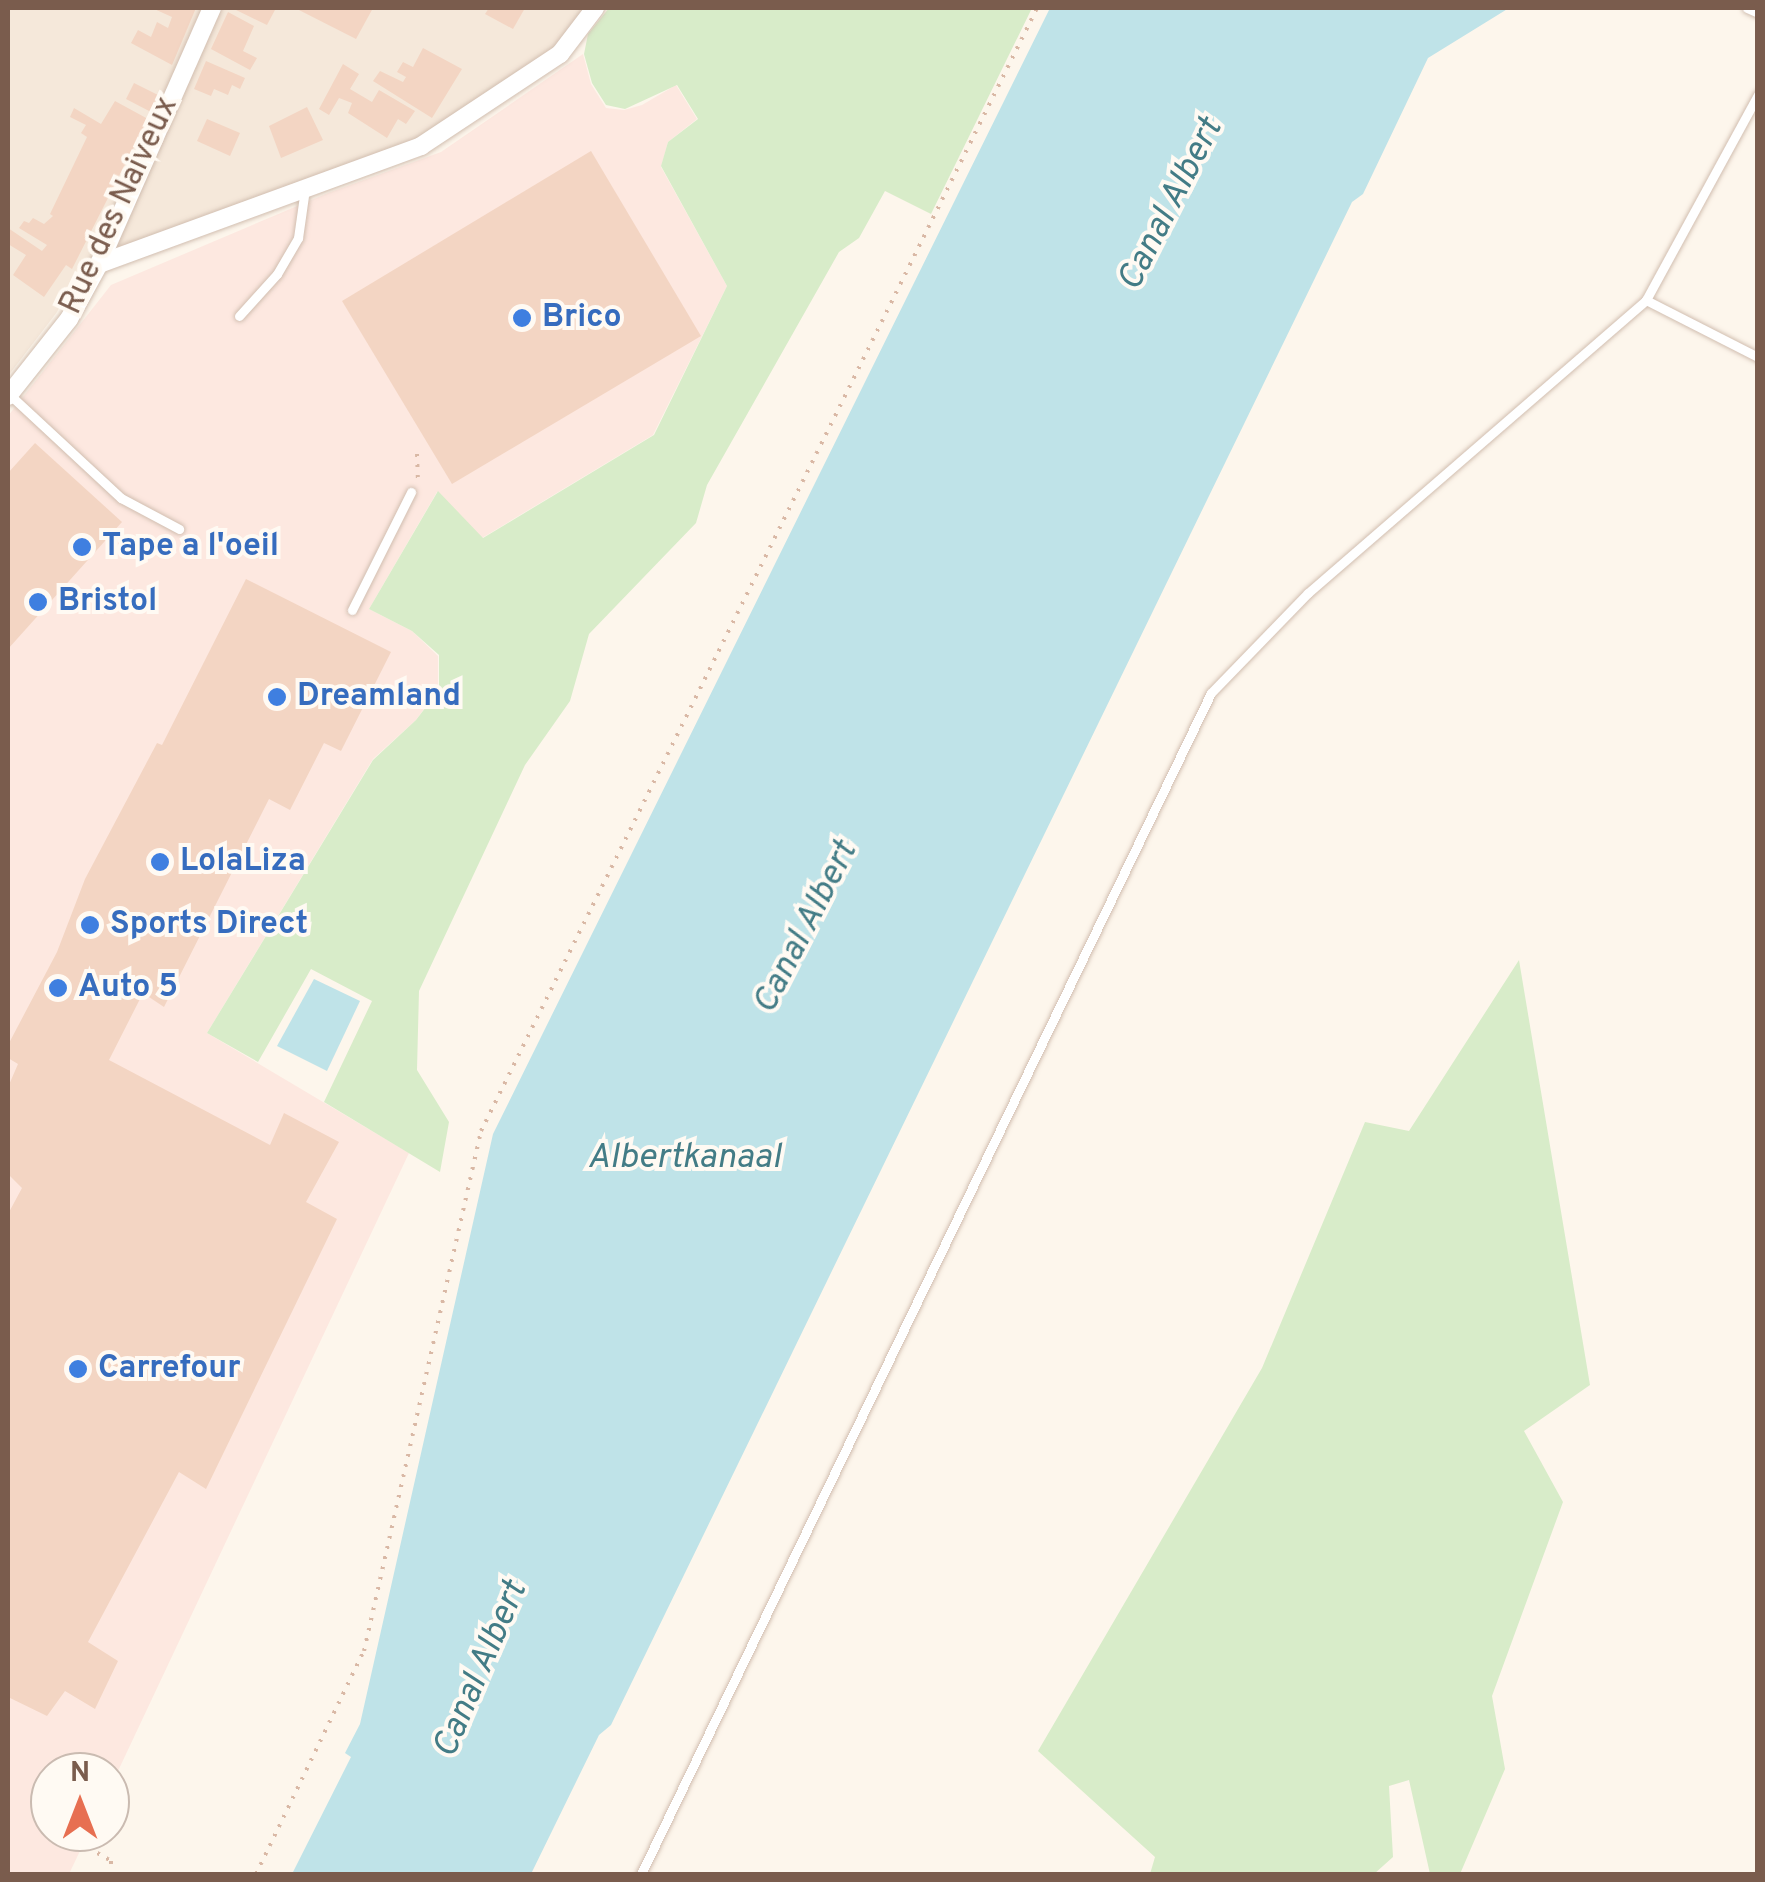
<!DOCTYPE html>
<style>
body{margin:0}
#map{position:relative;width:1765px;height:1882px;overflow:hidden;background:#fdf6ec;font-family:Overpass,sans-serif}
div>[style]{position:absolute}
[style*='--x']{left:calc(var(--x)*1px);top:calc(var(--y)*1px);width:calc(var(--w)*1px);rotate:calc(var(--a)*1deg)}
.residential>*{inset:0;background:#f5e8da}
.commercial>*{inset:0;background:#fde8e0}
.green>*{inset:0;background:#d8ecc9}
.water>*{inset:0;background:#bfe3e8}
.building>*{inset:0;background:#f3d5c3}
.path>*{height:4px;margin-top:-2px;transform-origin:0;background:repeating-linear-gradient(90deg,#d9b8a5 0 2.5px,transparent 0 10.5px)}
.roads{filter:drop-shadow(0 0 2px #d1beb0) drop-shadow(0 0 2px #d1beb0)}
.service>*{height:9px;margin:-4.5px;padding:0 4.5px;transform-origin:4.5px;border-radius:4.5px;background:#fff}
.minor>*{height:18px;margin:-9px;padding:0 9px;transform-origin:9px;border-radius:9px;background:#fff}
.dots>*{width:28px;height:28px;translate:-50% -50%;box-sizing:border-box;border:5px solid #fffaf3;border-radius:50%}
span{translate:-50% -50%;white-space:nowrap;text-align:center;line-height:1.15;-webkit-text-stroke:8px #fffaf3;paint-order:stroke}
.street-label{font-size:32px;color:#7a5c4d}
.shop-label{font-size:32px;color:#366cbe;font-weight:700}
.left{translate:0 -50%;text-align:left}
.water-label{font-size:35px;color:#437c86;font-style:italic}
.frame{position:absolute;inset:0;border:10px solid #7a5c4d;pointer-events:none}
.north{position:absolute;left:30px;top:1752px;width:100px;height:100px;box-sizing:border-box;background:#fffaf3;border:2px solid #cabbb1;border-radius:50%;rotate:0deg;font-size:28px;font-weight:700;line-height:40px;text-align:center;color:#7a5c4d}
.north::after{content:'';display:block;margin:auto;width:35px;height:45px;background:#e76f51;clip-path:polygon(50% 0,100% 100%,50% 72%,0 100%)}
</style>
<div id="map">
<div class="residential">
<div style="clip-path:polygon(8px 8px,590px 8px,557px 50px,421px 142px,83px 260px,57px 312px,8px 376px)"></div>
</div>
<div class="commercial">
<div style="clip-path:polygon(583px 54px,591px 84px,606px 108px,624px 110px,642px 105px,676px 85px,697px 119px,668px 142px,661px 167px,727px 286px,653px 435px,482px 538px,437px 492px,369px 609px,412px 631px,438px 656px,438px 690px,416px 720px,373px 759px,207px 1033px,409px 1153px,110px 1788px,110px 1772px,50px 1772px,50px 1832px,89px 1832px,69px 1874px,8px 1874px,8px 416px,111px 285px,328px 193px,441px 152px)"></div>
</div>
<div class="green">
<div style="clip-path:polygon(609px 8px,1032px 8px,931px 214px,885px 191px,859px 238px,839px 252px,707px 485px,696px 523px,589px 634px,570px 701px,525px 765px,419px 991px,417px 1070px,449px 1122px,440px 1172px,324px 1102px,372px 1001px,311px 969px,258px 1062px,207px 1033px,373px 760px,416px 720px,439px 690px,439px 655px,412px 631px,369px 609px,438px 491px,483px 538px,654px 435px,727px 286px,661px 166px,668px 142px,698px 119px,677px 85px,625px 109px,606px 105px,592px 83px,584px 54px,588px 34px)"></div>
<div style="clip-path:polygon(1519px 960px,1590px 1385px,1524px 1431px,1563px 1502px,1492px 1696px,1505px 1769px,1460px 1874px,1430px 1874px,1409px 1780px,1389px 1786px,1393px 1857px,1374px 1874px,1150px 1874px,1155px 1857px,1038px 1751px,1262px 1368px,1365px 1122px,1409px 1131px)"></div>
</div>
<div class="water">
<div style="clip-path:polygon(1050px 8px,1509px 8px,1428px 58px,1363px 194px,1352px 202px,611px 1725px,599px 1735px,531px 1874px,292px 1874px,351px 1757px,345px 1753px,360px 1724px,493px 1134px)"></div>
<div style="clip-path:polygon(314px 979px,360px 1001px,327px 1071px,277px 1046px)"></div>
</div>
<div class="building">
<div style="clip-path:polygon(152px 8px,196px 8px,172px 65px,131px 43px,138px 30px,151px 37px,157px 22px,168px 28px,172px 17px)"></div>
<div style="clip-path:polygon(232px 8px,276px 8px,267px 25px)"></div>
<div style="clip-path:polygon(295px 8px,373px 8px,356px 39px)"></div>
<div style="clip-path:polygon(489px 8px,525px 8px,513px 29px,485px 14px)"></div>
<div style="clip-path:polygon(228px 12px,254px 26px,243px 51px,257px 58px,250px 70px,211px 49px)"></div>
<div style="clip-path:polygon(423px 48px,462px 69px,432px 118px,373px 81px,380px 71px,403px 82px,406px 77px,397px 72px,403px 62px,413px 67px)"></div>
<div style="clip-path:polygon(206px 61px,245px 78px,240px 89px,232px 85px,228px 95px,214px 89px,211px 96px,194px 89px)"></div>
<div style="clip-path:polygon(343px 64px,359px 74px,350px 89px,372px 102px,379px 90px,415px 111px,406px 124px,398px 119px,387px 138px,348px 113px,352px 103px,339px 98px,329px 115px,319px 109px)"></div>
<div style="clip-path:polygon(134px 83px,158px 95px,151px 112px,126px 99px)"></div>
<div style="clip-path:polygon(115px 101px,148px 119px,72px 269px,66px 265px,44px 297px,13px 275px,26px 255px,8px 244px,8px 228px,42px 251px,47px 245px,19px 228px,24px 221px,29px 223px,33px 218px,44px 224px,53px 216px,50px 214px,87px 137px,81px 133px,86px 125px,70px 117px,74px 108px,101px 124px)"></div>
<div style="clip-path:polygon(307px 107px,323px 140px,281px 158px,269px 126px)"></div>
<div style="clip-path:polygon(207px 119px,240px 133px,230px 156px,197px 141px)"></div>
<div style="clip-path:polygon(591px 151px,701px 336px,452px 484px,342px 301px)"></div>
<div style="clip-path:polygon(35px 443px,122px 522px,8px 649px,8px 473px)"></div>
<div style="clip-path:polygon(246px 579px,391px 652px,341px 751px,324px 743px,290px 810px,269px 799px,164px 1007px,143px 993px,109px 1060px,270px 1145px,284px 1113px,339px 1142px,306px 1202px,337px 1219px,206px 1489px,179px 1472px,88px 1642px,118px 1661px,95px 1709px,65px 1691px,47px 1716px,8px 1697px,8px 1214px,22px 1188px,8px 1174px,8px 1087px,18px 1064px,8px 1058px,8px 1045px,57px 952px,85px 879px,157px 743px,162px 745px)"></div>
</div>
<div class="path">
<div style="--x:417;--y:454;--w:25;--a:88"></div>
<div style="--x:61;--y:1832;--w:58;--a:30.1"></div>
<div style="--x:111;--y:1861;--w:13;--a:90"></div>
<div style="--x:256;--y:1874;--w:248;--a:-64.2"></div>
<div style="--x:364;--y:1651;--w:533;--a:-77.32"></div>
<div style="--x:481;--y:1131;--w:1253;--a:-63.66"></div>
</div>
<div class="roads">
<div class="service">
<div style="--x:1747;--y:8;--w:12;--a:24"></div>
<div style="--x:1646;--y:300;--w:126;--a:27"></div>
<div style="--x:239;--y:316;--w:57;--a:-47.9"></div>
<div style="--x:277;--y:274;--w:42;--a:-59.7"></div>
<div style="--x:298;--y:238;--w:49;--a:-81.9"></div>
<div style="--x:9;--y:394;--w:153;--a:42.9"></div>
<div style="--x:121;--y:498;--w:66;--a:28.1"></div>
<div style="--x:352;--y:610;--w:132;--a:-63.4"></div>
<div style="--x:641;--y:1874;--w:1311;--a:-64.24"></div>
<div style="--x:1211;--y:693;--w:139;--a:-45.9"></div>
<div style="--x:1308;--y:593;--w:447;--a:-40.9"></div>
<div style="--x:1646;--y:300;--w:234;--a:-61.4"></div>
</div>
<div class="minor">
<div style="--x:99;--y:264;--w:343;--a:-20.1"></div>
<div style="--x:421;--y:146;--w:167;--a:-33.5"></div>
<div style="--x:560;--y:54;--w:58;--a:-52.7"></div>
<div style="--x:8;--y:396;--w:98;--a:-51.6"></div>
<div style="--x:69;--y:319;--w:63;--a:-61.4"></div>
<div style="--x:99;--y:264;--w:280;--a:-66.2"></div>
</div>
</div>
<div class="dots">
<div style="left:522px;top:318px;background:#3f7fe0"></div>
<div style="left:82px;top:547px;background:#3f7fe0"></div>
<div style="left:38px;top:602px;background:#3f7fe0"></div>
<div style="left:277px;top:697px;background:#3f7fe0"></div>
<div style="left:160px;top:862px;background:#3f7fe0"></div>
<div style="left:90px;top:925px;background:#3f7fe0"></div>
<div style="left:58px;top:988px;background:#3f7fe0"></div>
<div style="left:78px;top:1369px;background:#3f7fe0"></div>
</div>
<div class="street-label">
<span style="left:120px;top:206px;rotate:-65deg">Rue des Naiveux</span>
</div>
<div class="shop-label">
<span class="left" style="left:542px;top:318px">Brico</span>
<span class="left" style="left:102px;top:547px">Tape a l'oeil</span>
<span class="left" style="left:58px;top:602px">Bristol</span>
<span class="left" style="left:297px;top:697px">Dreamland</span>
<span class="left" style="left:180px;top:862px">LolaLiza</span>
<span class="left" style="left:110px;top:925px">Sports Direct</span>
<span class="left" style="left:78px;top:988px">Auto 5</span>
<span class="left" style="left:98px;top:1369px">Carrefour</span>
</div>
<div class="water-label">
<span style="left:1171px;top:205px;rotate:-63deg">Canal Albert</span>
<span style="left:806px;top:928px;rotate:-63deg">Canal Albert</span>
<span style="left:684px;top:1158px">Albertkanaal</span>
<span style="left:481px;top:1670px;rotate:-67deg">Canal Albert</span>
</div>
<div class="frame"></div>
<div class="north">N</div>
</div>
